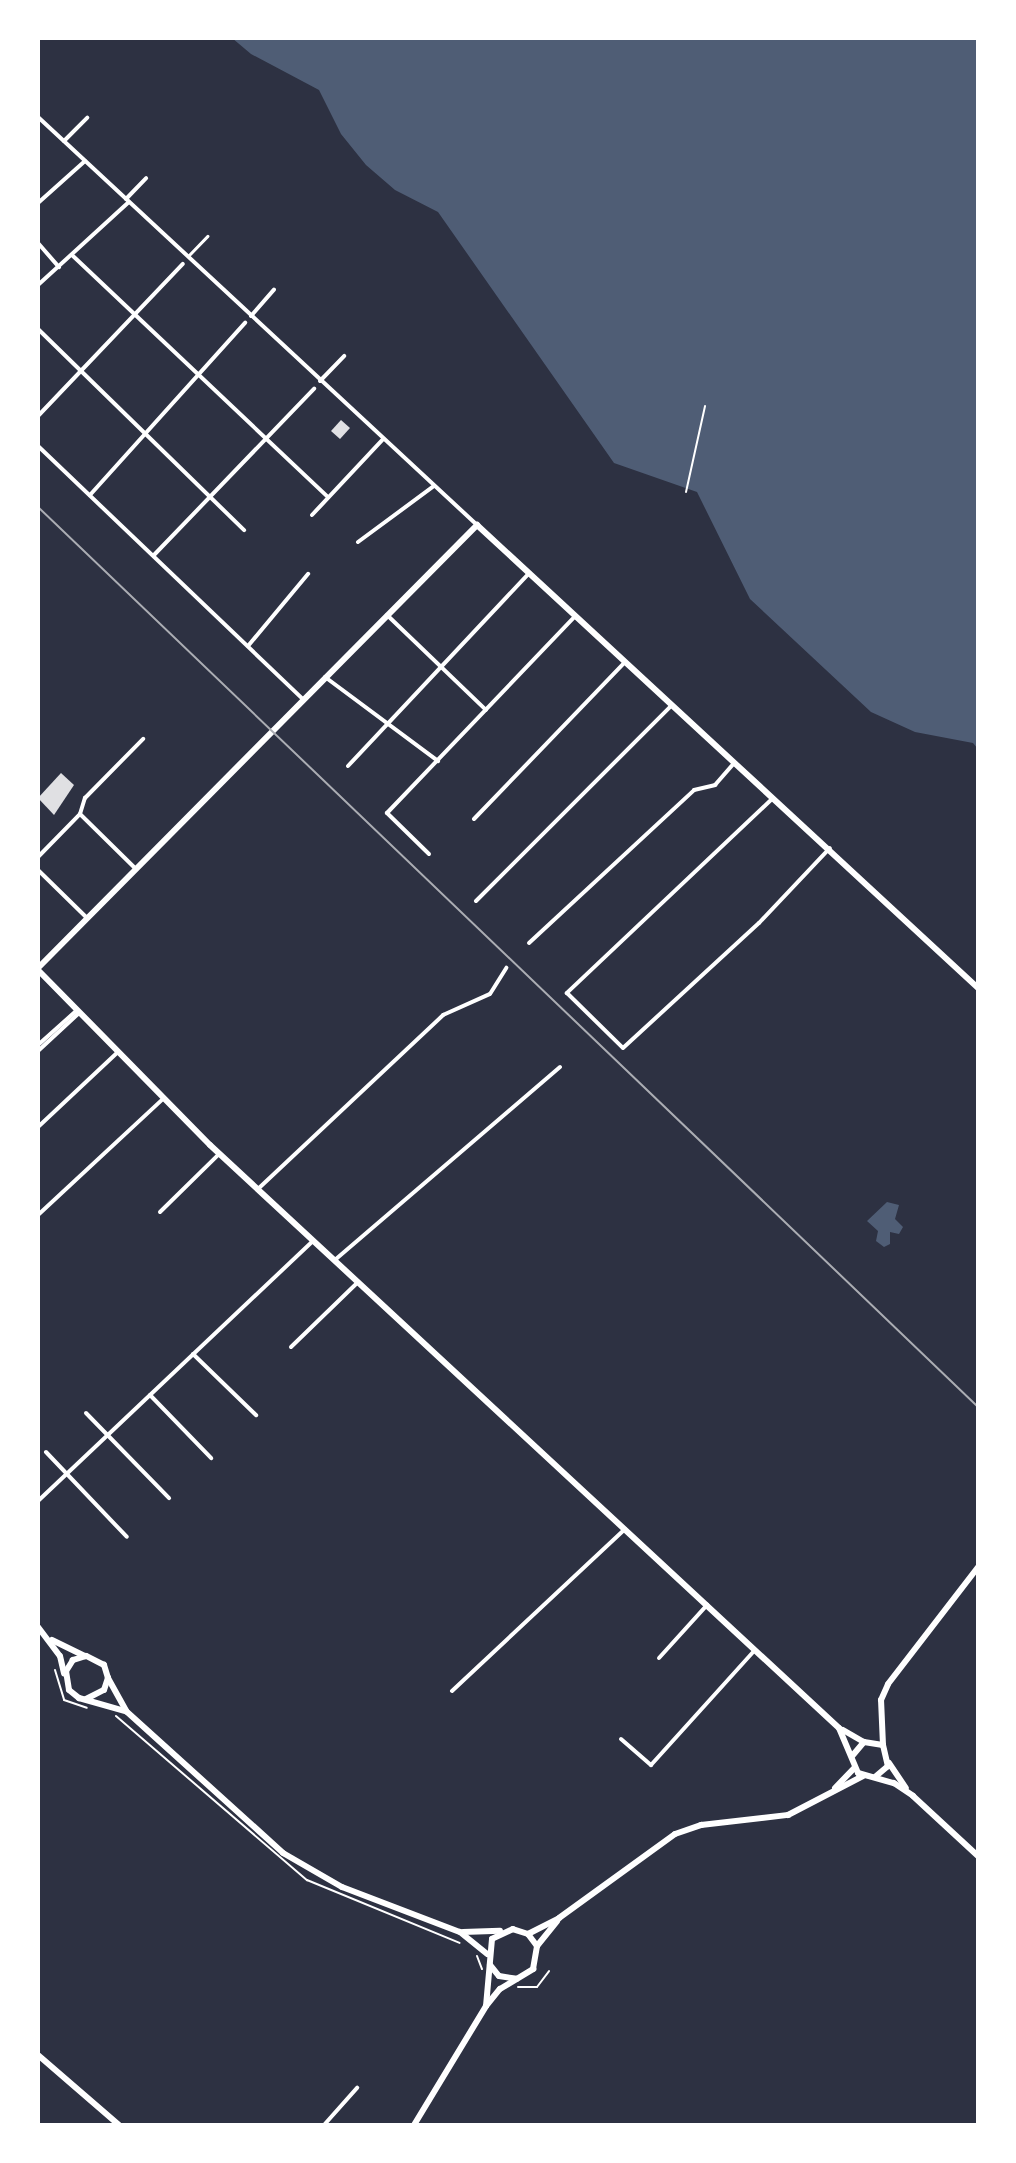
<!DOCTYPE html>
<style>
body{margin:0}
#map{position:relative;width:1016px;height:2163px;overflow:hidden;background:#2d3142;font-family:"Roboto Condensed",sans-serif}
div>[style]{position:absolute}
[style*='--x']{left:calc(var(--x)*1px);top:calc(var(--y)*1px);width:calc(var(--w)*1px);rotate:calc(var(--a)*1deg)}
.water>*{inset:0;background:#4f5d75}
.building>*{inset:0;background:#e0e0e3}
.path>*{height:2px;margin:-1px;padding:0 1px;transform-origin:1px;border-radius:1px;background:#fff}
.pedestrian>*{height:3px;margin:-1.5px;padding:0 1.5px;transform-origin:1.5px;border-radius:1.5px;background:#fff}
.minor>*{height:4px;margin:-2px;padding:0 2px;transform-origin:2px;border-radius:2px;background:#fff}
.tertiary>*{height:6px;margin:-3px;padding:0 3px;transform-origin:3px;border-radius:3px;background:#fff}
.secondary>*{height:6px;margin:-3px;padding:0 3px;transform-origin:3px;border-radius:3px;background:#fff}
.rail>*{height:2px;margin:-1px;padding:0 1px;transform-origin:1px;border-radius:1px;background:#abadb3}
span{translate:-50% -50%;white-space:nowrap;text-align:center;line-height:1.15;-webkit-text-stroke:6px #fff;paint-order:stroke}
.frame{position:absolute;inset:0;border:40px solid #fff;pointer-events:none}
</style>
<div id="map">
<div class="water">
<div style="clip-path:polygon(232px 38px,978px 38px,978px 749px,973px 743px,915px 732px,871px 712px,750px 599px,697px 492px,614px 463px,438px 212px,395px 190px,366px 165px,341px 134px,319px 90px,251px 54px)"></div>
<div style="clip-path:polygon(887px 1202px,899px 1205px,895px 1219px,903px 1227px,899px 1234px,890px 1232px,890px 1244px,884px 1247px,876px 1241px,878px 1231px,867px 1221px)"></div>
</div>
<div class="building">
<div style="clip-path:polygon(341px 420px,350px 428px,340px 439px,331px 431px)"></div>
<div style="clip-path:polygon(61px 773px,74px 785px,54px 815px,38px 798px)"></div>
</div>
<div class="path">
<div style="--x:686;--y:492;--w:88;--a:-77.5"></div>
<div style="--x:55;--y:1670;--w:31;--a:73"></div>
<div style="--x:64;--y:1700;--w:24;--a:19"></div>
<div style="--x:116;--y:1716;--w:252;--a:40.7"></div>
<div style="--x:307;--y:1880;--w:165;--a:22.4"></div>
<div style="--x:477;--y:1956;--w:14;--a:69"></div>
<div style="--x:518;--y:1987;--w:19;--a:0"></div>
<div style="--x:537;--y:1987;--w:20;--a:-53"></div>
</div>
<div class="pedestrian">
<div style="--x:188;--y:256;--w:28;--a:-46"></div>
</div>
<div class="minor">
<div style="--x:38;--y:117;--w:599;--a:42.9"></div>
<div style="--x:64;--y:141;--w:33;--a:-45"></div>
<div style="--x:126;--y:199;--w:29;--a:-46"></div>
<div style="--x:38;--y:203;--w:63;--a:-41.8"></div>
<div style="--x:38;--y:243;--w:32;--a:49"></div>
<div style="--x:73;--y:256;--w:351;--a:43.4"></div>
<div style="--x:38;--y:285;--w:123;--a:-42.4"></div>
<div style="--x:251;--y:316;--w:35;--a:-49"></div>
<div style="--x:38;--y:329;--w:288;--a:44.3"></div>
<div style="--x:320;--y:381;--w:35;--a:-46"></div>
<div style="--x:38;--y:416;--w:210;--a:-46.4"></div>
<div style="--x:38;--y:446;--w:366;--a:43.7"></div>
<div style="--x:90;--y:495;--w:232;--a:-48"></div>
<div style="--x:312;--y:515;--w:104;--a:-46.9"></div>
<div style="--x:358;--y:542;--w:94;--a:-36.4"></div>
<div style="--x:154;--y:555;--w:231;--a:-46.1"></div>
<div style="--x:387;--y:615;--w:137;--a:43.8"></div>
<div style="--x:248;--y:646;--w:94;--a:-50.2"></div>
<div style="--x:325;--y:677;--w:141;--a:36.6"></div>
<div style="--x:348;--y:766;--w:265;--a:-46.8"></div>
<div style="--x:773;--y:798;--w:284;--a:136.6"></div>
<div style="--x:567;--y:993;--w:78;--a:44.5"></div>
<div style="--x:623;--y:1048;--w:185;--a:-42.6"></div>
<div style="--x:759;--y:923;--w:103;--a:-46.6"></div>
<div style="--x:80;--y:814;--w:77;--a:44.5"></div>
<div style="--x:474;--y:819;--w:218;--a:-46.1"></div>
<div style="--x:429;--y:854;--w:59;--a:-135.7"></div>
<div style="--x:387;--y:813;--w:272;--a:-46.3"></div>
<div style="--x:38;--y:857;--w:60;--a:-45.7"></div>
<div style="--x:80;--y:814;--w:17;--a:-73"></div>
<div style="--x:85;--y:798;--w:83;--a:-45.5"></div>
<div style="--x:38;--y:870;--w:69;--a:44.4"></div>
<div style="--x:476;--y:901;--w:277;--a:-45"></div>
<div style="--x:529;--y:943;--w:225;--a:-42.8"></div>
<div style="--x:694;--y:790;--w:22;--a:-13"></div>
<div style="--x:715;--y:785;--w:29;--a:-49"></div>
<div style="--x:38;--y:1045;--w:51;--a:-41.8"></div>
<div style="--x:38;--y:1051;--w:56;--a:-42.8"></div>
<div style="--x:38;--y:1127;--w:110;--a:-43.2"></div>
<div style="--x:259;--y:1188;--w:253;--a:-43.2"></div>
<div style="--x:443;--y:1015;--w:51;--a:-24.1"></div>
<div style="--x:490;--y:994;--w:31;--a:-58"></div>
<div style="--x:160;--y:1212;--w:83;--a:-44.5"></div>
<div style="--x:38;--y:1215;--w:171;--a:-42.9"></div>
<div style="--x:336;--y:1259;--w:295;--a:-40.6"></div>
<div style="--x:291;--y:1347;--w:92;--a:-44.1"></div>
<div style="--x:193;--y:1354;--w:88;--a:44.1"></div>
<div style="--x:150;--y:1395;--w:88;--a:45.9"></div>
<div style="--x:86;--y:1413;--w:119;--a:45.7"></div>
<div style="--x:46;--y:1452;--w:117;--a:46.4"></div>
<div style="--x:38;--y:1501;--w:378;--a:-43.4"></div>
<div style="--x:659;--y:1658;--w:72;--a:-47.8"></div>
<div style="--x:452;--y:1691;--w:237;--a:-43.1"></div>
<div style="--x:621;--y:1739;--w:40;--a:41"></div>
<div style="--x:651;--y:1765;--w:155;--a:-47.9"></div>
<div style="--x:324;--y:2125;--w:50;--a:-48.3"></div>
</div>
<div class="tertiary">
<div style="--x:38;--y:968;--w:624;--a:-45.26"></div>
<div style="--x:477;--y:525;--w:682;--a:42.74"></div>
<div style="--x:38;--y:970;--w:245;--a:45.5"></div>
<div style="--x:210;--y:1145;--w:858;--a:42.83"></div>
<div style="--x:839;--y:1728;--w:49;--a:67.1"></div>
<div style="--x:858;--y:1773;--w:37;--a:16"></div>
<div style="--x:894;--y:1783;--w:23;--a:34"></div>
<div style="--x:38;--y:1627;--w:36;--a:53"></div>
<div style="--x:60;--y:1656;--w:18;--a:77"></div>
<div style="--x:52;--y:1640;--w:37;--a:26"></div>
<div style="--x:108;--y:1678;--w:38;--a:61"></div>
<div style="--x:126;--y:1711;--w:212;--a:42.1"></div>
<div style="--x:283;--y:1853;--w:68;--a:30"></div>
<div style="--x:342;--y:1887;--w:126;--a:20.9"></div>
<div style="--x:460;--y:1932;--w:35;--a:39"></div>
<div style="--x:86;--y:1699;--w:20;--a:-27"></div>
<div style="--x:104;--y:1690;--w:13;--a:-72"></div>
<div style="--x:108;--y:1678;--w:14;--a:-107"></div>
<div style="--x:104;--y:1665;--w:20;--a:-153"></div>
<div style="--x:86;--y:1656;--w:14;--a:163"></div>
<div style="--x:73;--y:1660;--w:13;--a:122"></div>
<div style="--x:66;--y:1671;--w:19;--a:81"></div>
<div style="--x:69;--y:1690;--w:13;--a:39"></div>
<div style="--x:79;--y:1698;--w:48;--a:15.8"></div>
<div style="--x:843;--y:1730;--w:24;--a:30"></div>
<div style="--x:883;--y:1745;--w:45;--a:-92.5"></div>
<div style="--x:881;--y:1700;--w:17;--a:-66"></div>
<div style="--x:888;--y:1684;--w:148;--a:-52.4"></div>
<div style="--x:853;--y:1755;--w:17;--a:-50"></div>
<div style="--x:864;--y:1742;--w:19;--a:9"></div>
<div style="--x:883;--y:1745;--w:22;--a:77"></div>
<div style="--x:888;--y:1766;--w:17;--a:140"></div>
<div style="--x:889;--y:1763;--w:30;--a:56"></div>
<div style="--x:835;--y:1788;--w:28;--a:-46"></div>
<div style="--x:913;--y:1796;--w:88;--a:42.7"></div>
<div style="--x:463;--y:1932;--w:37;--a:-2"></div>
<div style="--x:528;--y:1934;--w:35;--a:-27"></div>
<div style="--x:559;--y:1918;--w:143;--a:-35.9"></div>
<div style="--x:675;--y:1834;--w:28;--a:-19"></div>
<div style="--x:701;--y:1825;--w:88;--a:-6.6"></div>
<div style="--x:788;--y:1815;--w:85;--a:-27.5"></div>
<div style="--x:537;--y:1946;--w:32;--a:-51"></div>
<div style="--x:490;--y:1965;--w:14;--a:51"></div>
<div style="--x:499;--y:1976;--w:18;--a:9"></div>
<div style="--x:414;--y:2125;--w:139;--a:-58.8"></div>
<div style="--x:486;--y:2006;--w:22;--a:-51"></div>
<div style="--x:500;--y:1989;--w:39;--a:-31"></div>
<div style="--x:533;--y:1969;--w:23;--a:-80"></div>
<div style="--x:537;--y:1946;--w:15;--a:-127"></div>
<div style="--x:528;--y:1934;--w:16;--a:-162"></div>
<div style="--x:513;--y:1929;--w:23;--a:155"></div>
<div style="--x:492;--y:1939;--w:67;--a:95.1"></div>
</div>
<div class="secondary">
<div style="--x:38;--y:2055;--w:107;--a:40.8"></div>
</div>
<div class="rail">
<div style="--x:38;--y:507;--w:1301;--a:43.75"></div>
</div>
<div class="frame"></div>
</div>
